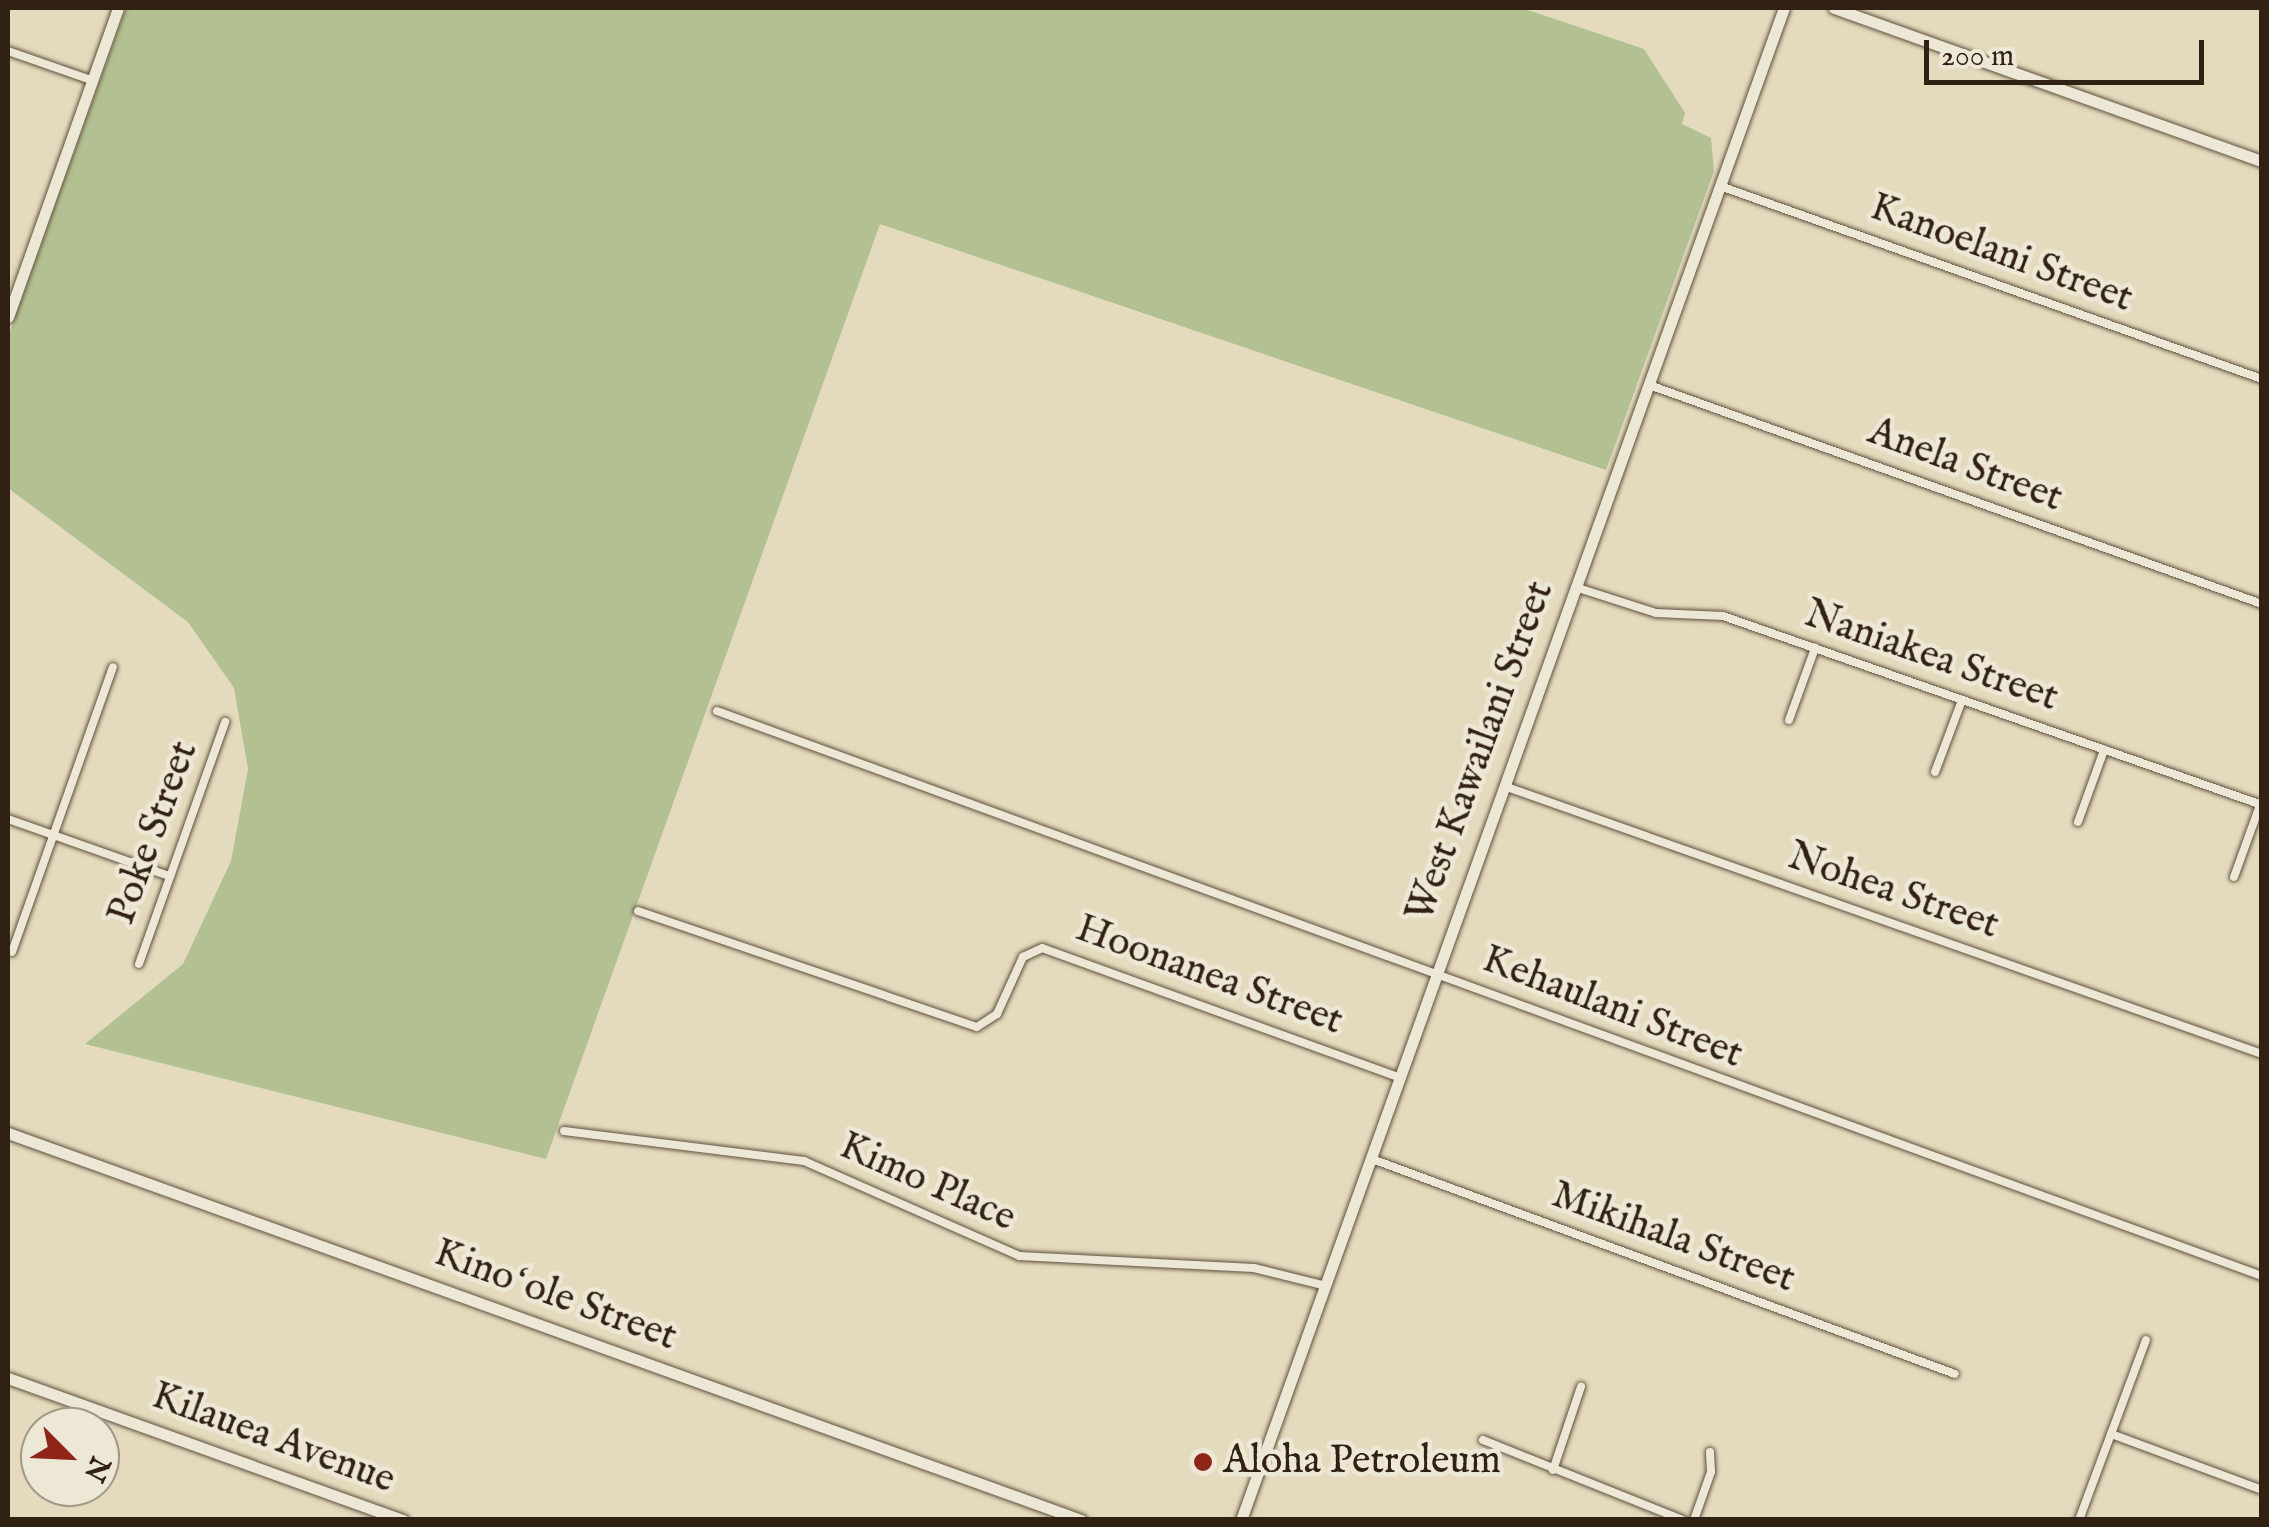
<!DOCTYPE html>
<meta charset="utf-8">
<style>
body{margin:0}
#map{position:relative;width:2269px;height:1527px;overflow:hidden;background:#e4dbbe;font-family:"IM FELL English",serif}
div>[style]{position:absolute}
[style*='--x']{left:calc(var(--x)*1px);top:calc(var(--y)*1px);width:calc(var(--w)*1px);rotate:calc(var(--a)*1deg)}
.green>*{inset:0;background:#b3c092}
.roads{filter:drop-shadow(0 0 2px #5e503d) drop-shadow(0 0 2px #5e503d)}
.street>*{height:8px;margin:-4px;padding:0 4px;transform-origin:4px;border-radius:4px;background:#ede8d5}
.secondary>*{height:11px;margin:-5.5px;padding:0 5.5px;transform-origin:5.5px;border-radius:5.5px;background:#ede8d5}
.dots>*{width:28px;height:28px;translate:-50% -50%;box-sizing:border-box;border:5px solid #ede8d5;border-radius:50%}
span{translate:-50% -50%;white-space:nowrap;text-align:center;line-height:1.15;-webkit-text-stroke:9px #ede8d5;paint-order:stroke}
.street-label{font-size:40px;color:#312112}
.poi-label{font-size:40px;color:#312112}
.left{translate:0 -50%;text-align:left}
.frame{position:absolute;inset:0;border:10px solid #312112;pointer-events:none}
.north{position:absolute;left:20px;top:1407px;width:100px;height:100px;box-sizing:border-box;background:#ede8d5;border:2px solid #a29887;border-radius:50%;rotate:114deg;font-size:28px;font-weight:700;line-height:40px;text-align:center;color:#312112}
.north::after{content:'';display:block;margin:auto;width:35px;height:45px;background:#8f2418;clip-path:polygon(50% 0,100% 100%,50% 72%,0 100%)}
.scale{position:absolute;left:1924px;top:40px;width:280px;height:45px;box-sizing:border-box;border:5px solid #312112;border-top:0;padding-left:12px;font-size:30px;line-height:35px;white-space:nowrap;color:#312112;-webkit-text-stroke:8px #ede8d5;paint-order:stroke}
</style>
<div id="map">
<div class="green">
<div style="clip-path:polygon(126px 8px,1522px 8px,1644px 49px,1685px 113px,1682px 124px,1711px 138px,1714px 171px,1606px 470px,880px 224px,546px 1159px,85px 1044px,183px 964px,231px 861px,248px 769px,234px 688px,188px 622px,8px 488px,8px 337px)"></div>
</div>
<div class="roads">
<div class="street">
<div style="--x:8;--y:51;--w:88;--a:19.3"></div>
<div style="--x:1720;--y:186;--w:575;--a:19.6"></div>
<div style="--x:1649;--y:385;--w:651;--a:19.66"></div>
<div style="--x:1575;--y:587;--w:85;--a:17.8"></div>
<div style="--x:1656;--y:613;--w:67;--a:2.6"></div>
<div style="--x:1723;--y:616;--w:571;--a:19.32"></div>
<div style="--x:717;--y:711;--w:1645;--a:20.09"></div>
<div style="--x:1789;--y:720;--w:77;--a:-70.1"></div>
<div style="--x:1935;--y:772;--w:77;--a:-69.4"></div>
<div style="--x:1504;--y:786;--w:804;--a:19.47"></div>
<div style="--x:8;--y:819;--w:171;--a:19.5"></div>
<div style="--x:2078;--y:822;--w:77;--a:-70.1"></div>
<div style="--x:2234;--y:877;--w:77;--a:-70.1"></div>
<div style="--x:638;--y:911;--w:358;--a:18.9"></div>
<div style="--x:977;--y:1027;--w:24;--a:-33"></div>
<div style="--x:997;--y:1014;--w:63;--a:-65.5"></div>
<div style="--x:1023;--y:957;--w:21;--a:-25"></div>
<div style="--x:1042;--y:948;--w:380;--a:19.9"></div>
<div style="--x:12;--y:952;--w:302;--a:-70.5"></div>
<div style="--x:139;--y:964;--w:257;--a:-70.4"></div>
<div style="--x:564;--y:1131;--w:242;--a:7.1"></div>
<div style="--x:804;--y:1161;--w:235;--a:23.8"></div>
<div style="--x:1019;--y:1256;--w:235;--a:2.9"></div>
<div style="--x:1254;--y:1268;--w:74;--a:14"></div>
<div style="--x:1372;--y:1159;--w:621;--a:20.24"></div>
<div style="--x:2111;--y:1434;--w:161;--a:20.3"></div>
<div style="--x:1483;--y:1440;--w:215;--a:21.8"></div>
<div style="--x:1553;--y:1470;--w:88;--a:-71.4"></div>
<div style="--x:1694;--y:1520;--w:51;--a:-70.5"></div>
<div style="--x:1711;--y:1472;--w:20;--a:-93"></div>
<div style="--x:2079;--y:1520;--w:192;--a:-69.6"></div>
</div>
<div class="secondary">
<div style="--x:1834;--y:8;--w:455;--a:19.7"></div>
<div style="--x:8;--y:317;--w:328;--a:-70.4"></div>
<div style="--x:8;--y:1133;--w:1141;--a:19.83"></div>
<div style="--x:8;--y:1378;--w:420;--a:19.8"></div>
<div style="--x:1241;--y:1520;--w:1607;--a:-70.25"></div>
</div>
</div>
<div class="dots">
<div style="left:1203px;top:1462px;background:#8f2418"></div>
</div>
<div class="street-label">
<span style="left:2001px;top:254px;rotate:20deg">Kanoelani Street</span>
<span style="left:1965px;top:466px;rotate:20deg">Anela Street</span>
<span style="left:1931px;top:657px;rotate:19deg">Naniakea Street</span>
<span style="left:1481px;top:752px;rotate:-70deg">West Kawailani Street</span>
<span style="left:154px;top:833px;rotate:-70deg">Poke Street</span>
<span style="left:1893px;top:892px;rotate:19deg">Nohea Street</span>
<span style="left:1209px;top:976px;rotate:20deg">Hoonanea Street</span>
<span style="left:1612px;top:1008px;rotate:21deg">Kehaulani Street</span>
<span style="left:927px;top:1183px;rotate:24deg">Kimo Place</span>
<span style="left:1673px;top:1238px;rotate:20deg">Mikihala Street</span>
<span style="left:555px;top:1296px;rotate:20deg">Kinoʻole Street</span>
<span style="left:273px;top:1439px;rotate:20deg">Kilauea Avenue</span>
</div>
<div class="poi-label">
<span class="left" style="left:1223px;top:1462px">Aloha Petroleum</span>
</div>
<div class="frame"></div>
<div class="north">N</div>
<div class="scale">200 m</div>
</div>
